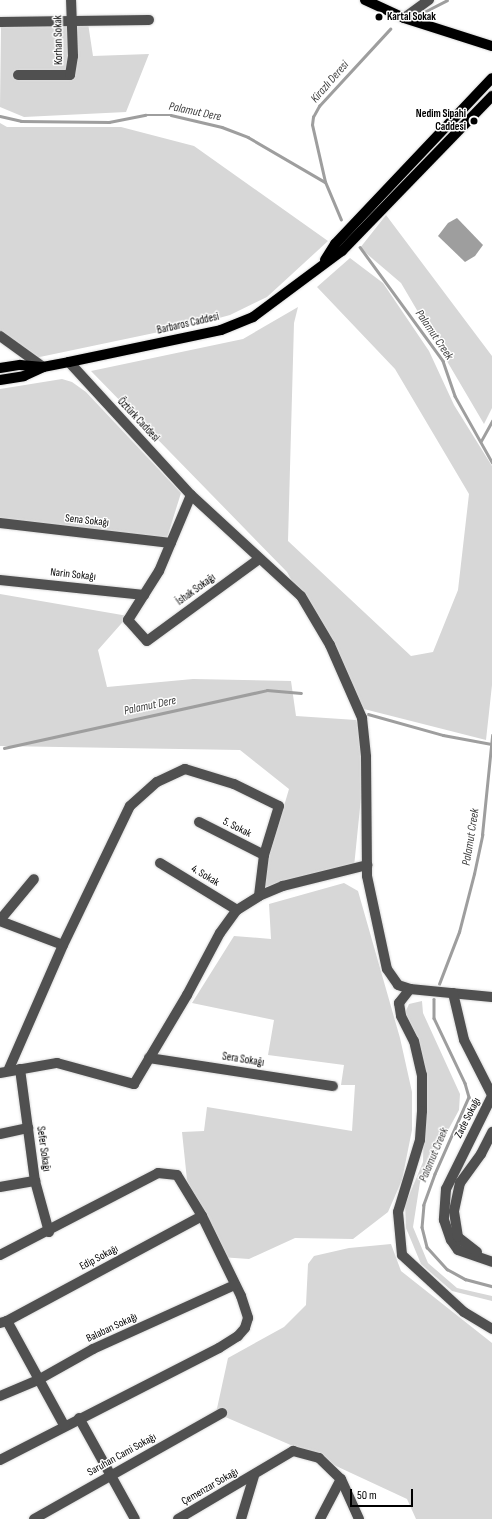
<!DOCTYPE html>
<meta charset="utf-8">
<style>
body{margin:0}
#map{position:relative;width:492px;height:1519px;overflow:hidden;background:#fff;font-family:"Sofia Sans Condensed",sans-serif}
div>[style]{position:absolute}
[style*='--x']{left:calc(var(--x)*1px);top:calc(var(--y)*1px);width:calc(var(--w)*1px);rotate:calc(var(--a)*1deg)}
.green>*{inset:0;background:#d7d7d7}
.water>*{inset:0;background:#9e9e9e}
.stream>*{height:2.5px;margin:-1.25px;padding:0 1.25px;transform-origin:1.25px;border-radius:1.25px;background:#9e9e9e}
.roads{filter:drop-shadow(0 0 1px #dbdbdb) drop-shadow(0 0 1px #dbdbdb)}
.minor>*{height:10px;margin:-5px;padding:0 5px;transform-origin:5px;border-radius:5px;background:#505050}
.major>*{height:10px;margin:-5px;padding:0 5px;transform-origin:5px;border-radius:5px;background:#000}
.dots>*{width:11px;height:11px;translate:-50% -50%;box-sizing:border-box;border:2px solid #fff;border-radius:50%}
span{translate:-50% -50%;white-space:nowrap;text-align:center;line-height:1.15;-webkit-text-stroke:3px #fff;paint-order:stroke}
.poi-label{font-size:11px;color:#000;font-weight:700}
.left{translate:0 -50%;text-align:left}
.right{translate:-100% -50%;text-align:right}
.street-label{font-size:11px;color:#000}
.water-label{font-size:12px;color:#3f3f3f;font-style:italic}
.scale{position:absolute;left:350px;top:1489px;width:63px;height:18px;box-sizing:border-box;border:2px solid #000;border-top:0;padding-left:5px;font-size:12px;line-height:14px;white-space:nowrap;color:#000;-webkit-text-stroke:3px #fff;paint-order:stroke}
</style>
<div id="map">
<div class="green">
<div style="clip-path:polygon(88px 23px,93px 56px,149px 54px,126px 112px,24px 117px,0 107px,1px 26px)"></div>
<div style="clip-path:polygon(0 123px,7px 127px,121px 127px,194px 146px,328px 241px,267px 297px,230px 315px,197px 324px,35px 358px,0 333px)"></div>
<div style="clip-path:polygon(386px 215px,492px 356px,492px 408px,484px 424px,401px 283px,360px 248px)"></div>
<div style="clip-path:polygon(350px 258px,383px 283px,429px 351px,454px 405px,492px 466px,492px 685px,486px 740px,360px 708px,287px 572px,91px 371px,243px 339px,298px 307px,294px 323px,288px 541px,411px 656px,433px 652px,458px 590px,469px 494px,395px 369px,317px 287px)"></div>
<div style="clip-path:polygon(62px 379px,72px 382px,86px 392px,181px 493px,167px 538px,0 519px,0 389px)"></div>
<div style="clip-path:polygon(0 594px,128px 616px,98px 650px,107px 687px,193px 679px,291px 681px,296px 716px,356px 720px,366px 748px,354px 867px,343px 876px,260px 887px,289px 789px,240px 750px,0 746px)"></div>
<div style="clip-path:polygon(344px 883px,358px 891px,400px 1038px,412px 1092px,412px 1130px,402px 1180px,388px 1212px,353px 1239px,295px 1238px,249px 1259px,220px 1257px,187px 1180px,182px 1132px,204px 1131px,207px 1107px,352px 1131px,355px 1085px,341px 1085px,344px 1065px,268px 1055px,274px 1020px,192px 1003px,234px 936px,271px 939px,269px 904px)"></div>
<div style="clip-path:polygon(422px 1001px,423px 1013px,460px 1094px,459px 1110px,420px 1182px,413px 1227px,428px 1263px,457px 1288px,492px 1296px,492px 1301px,452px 1291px,421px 1264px,406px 1228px,405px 1205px,423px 1162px,425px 1065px,405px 1013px,409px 1004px)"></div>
<div style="clip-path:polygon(391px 1244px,401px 1271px,492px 1343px,492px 1519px,416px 1519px,407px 1499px,293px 1446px,216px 1413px,228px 1358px,284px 1327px,306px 1305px,308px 1264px,314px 1256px,349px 1248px)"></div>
</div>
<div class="water">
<div style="clip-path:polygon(457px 218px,483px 245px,475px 256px,465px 262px,438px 236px,448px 223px)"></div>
</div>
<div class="stream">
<div style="--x:420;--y:14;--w:30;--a:-27"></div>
<div style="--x:0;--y:116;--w:22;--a:13"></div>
<div style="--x:21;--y:121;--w:88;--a:0.7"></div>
<div style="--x:109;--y:122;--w:37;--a:-11"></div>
<div style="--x:145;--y:115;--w:26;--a:0"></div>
<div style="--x:171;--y:115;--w:52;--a:13.2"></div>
<div style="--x:222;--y:127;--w:28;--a:21"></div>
<div style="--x:248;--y:137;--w:89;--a:30.3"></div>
<div style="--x:341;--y:220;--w:41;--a:-112.8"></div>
<div style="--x:325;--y:182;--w:58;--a:-102.8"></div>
<div style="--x:312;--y:125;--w:8;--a:-83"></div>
<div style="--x:313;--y:117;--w:13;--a:-61"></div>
<div style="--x:319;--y:106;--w:105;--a:-47.3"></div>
<div style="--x:360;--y:247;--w:141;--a:53.9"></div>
<div style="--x:443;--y:361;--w:37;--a:71"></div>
<div style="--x:455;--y:396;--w:76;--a:60.7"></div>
<div style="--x:481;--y:441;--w:23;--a:-61"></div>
<div style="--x:368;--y:714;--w:78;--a:15.6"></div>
<div style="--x:443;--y:735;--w:49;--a:10.6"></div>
<div style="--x:4;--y:748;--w:269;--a:-12.4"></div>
<div style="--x:267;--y:690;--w:34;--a:5"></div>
<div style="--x:439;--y:984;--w:56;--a:-69"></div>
<div style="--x:459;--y:932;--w:60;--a:-75.5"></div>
<div style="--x:474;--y:874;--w:40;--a:-78"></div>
<div style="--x:482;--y:835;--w:100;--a:-84.2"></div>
<div style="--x:434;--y:999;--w:19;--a:90"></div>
<div style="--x:434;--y:1018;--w:72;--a:64.5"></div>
<div style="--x:465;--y:1083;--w:15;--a:74"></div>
<div style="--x:469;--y:1097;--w:84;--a:113.8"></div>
<div style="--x:435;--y:1174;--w:33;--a:110"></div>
<div style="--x:424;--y:1205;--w:22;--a:95"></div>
<div style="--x:422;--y:1227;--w:21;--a:76"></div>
<div style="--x:427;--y:1247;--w:30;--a:48"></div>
<div style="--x:447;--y:1269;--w:21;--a:29"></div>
<div style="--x:465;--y:1279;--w:28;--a:15"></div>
</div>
<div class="roads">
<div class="minor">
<div style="--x:404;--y:18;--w:31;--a:-36"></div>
<div style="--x:0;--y:22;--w:149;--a:-0.8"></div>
<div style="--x:18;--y:75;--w:52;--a:0"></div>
<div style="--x:70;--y:75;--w:19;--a:-81"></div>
<div style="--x:73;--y:56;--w:56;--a:-92"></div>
<div style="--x:0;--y:336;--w:53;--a:35.8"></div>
<div style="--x:69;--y:362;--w:180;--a:47.5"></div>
<div style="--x:191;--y:495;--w:149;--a:42.6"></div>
<div style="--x:301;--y:596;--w:57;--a:59.4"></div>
<div style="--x:330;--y:645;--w:80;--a:66.3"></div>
<div style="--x:362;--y:718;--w:39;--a:84"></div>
<div style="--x:366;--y:757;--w:119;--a:89.5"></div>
<div style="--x:367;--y:876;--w:95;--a:77.9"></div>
<div style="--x:387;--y:969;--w:19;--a:55"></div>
<div style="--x:398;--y:985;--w:13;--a:18"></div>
<div style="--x:410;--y:989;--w:82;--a:5.6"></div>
<div style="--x:191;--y:495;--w:82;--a:112.8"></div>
<div style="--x:159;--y:571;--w:58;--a:122.3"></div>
<div style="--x:128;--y:620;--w:28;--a:48"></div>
<div style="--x:147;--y:641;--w:139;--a:-36.2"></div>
<div style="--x:0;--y:523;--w:172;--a:6.7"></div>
<div style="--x:0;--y:580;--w:145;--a:5.9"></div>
<div style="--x:199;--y:822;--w:73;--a:26.9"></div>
<div style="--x:160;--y:863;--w:90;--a:31.4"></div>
<div style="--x:0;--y:920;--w:53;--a:-50.3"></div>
<div style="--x:0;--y:921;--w:67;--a:20.9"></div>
<div style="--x:410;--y:989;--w:18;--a:128"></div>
<div style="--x:399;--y:1003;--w:13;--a:81"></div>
<div style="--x:401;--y:1016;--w:28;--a:63"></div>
<div style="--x:414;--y:1041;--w:35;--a:77"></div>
<div style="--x:422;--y:1075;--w:36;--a:90"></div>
<div style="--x:422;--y:1111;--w:29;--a:94"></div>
<div style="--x:420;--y:1140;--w:75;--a:107"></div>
<div style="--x:398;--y:1212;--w:43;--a:84.7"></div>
<div style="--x:402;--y:1255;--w:84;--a:42.6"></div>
<div style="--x:464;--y:1312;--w:33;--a:31"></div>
<div style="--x:453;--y:993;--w:48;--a:76.8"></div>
<div style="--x:464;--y:1040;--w:62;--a:63"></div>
<div style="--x:149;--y:1058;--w:186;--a:8.7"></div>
<div style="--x:20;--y:1069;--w:113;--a:82.4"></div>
<div style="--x:35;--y:1181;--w:53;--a:74.6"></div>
<div style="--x:8;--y:1071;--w:137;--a:-66.4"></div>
<div style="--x:63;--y:945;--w:154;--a:-64.3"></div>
<div style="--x:130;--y:806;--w:36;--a:-42"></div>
<div style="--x:157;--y:782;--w:31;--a:-25"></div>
<div style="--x:185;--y:769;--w:51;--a:17"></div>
<div style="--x:234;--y:784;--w:50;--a:26.1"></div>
<div style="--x:279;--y:806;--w:51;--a:107"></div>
<div style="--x:264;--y:855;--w:41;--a:97"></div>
<div style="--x:0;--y:1073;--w:58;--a:-10"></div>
<div style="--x:57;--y:1063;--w:80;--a:15.3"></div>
<div style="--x:134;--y:1084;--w:104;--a:-59.2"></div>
<div style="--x:187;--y:995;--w:70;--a:-62"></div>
<div style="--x:220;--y:933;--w:29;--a:-54"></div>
<div style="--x:237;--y:910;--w:26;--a:-32"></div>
<div style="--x:259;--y:896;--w:26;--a:-23"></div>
<div style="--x:283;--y:886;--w:87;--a:-14"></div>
<div style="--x:492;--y:1096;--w:104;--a:116.3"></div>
<div style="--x:446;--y:1189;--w:31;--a:94"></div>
<div style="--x:444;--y:1220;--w:21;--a:71"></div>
<div style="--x:451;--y:1240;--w:12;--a:55"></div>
<div style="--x:458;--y:1250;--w:36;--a:19"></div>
<div style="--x:0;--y:1134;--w:29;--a:-12"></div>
<div style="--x:0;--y:1187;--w:36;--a:-10"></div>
<div style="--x:477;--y:1252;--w:24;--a:-142"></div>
<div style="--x:458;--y:1237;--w:26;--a:-99"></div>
<div style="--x:454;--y:1211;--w:29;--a:-78"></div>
<div style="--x:460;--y:1183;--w:36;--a:-54"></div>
<div style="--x:481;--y:1154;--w:25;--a:-63"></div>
<div style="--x:0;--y:1255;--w:178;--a:-27.4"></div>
<div style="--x:158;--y:1173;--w:19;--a:6"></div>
<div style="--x:177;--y:1175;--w:48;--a:58.6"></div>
<div style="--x:202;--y:1216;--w:89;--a:64"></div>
<div style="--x:241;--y:1296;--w:23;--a:72"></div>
<div style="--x:248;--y:1318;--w:10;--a:107"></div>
<div style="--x:245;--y:1328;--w:11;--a:131"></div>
<div style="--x:238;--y:1336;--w:22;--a:148"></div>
<div style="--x:219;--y:1348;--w:246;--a:152.9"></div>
<div style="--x:7;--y:1321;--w:221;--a:-28.3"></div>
<div style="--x:0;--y:1323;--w:7;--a:-16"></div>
<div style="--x:7;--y:1321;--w:119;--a:61.3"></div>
<div style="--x:0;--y:1396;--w:41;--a:-22.8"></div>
<div style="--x:38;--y:1380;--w:63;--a:-29.4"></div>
<div style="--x:93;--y:1349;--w:156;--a:-24.3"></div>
<div style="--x:79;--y:1418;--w:115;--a:61"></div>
<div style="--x:34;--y:1519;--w:216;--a:-29.4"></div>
<div style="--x:178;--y:1519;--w:134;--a:-30.6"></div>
<div style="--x:293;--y:1451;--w:27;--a:15"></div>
<div style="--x:319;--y:1458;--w:30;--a:44"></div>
<div style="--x:341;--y:1479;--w:44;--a:65.8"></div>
<div style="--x:241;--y:1519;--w:45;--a:-73.2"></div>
<div style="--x:320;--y:1519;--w:45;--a:-62.3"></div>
</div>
<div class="major">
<div style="--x:365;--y:0;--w:43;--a:24.8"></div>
<div style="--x:404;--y:18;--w:92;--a:17.7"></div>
<div style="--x:325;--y:260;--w:19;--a:-58"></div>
<div style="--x:335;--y:244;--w:228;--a:-46.6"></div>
<div style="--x:0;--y:368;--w:20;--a:-9"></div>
<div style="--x:20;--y:365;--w:23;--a:5"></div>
<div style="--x:43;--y:367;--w:26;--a:-11"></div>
<div style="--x:69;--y:362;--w:155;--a:-11.9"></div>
<div style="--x:221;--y:330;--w:35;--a:-22"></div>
<div style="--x:253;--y:317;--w:111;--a:-36.6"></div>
<div style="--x:342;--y:251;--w:216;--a:-45.9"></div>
<div style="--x:0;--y:380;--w:24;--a:-9"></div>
<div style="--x:24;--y:376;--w:21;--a:-25"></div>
</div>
</div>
<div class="dots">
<div style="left:379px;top:17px;background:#000"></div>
<div style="left:474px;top:121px;background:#000"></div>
</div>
<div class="poi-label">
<span class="left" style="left:387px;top:17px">Kartal Sokak</span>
<span class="right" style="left:466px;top:121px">Nedim Sipahi<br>Caddesi</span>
</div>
<div class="street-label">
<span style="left:59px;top:40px;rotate:-91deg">Korhan Sokak</span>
<span style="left:188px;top:324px;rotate:-13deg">Barbaros Caddesi</span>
<span style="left:138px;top:420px;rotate:47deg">Öztürk Caddesi</span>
<span style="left:87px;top:521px;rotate:6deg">Sena Sokağı</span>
<span style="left:73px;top:575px;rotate:6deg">Narin Sokağı</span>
<span style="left:196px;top:590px;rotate:-36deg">İshak Sokağı</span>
<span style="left:237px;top:828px;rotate:27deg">5. Sokak</span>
<span style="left:205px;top:876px;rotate:31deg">4. Sokak</span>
<span style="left:243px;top:1060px;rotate:9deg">Sera Sokağı</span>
<span style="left:468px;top:1118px;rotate:-63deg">Zade Sokağı</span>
<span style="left:43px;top:1149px;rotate:82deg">Sefer Sokağı</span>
<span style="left:99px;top:1258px;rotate:-28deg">Edip Sokağı</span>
<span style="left:112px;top:1328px;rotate:-25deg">Balaban Sokağı</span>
<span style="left:122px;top:1455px;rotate:-29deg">Saruhan Cami Sokağı</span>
<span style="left:210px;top:1487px;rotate:-30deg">Çemenzar Sokağı</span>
</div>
<div class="water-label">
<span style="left:330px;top:82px;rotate:-49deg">Kirazlı Deresi</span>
<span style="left:195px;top:112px;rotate:12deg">Palamut Dere</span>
<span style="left:434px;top:335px;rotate:56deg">Palamut Creek</span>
<span style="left:150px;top:706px;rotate:-12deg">Palamut Dere</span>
<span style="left:471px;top:837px;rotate:-81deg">Palamut Creek</span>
<span style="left:434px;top:1155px;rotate:-67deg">Palamut Creek</span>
</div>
<div class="scale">50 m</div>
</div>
